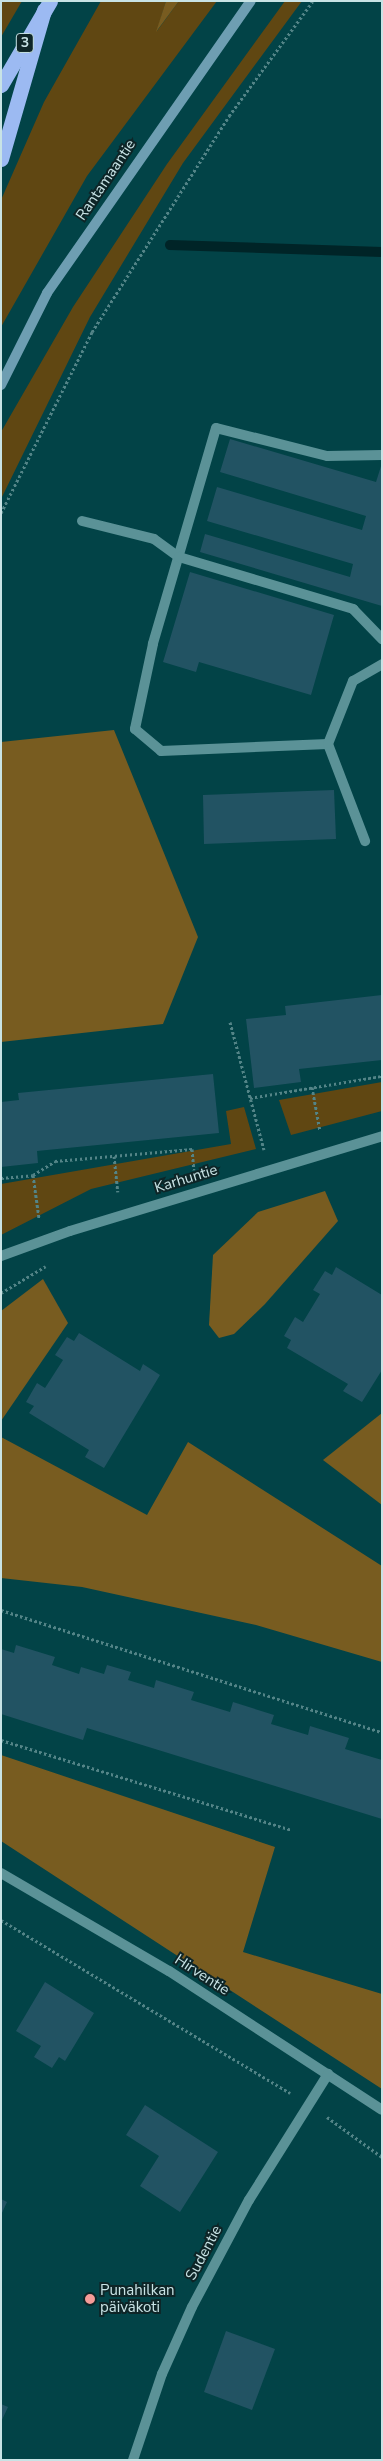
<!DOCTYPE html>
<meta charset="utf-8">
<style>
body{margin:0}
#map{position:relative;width:383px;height:2461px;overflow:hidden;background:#024347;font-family:"Nunito Sans",sans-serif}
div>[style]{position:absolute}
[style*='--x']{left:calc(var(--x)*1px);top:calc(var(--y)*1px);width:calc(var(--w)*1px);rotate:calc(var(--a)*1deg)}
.green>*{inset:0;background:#604712}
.forest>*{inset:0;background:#785c20}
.stream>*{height:10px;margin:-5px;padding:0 5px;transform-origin:5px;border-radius:5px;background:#002427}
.building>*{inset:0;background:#225363}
.path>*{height:3px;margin-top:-1.5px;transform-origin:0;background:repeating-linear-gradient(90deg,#538487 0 2.5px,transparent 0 5px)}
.lane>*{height:10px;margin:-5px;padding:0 5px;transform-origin:5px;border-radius:5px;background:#5b9297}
.street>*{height:10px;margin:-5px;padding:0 5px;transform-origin:5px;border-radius:5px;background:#5b9297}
.secondary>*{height:10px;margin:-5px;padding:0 5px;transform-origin:5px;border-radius:5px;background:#6e9eb2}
.highway>*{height:15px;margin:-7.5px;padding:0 7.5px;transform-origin:7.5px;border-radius:7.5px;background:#9cbaf2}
.dots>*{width:14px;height:14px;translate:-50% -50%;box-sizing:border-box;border:2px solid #0e2527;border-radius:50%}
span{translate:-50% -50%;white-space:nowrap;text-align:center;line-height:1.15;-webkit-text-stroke:4px #0e2527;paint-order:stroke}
.shield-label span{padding:1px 4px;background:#0e2527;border:1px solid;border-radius:4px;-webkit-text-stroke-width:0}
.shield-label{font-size:14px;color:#c8e3e5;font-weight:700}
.street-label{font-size:15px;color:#c8e3e5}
.poi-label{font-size:15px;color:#c8e3e5}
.left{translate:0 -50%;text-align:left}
.frame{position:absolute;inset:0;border:2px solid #c8e3e5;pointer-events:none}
</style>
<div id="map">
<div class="green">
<div style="clip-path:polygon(1px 1px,22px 1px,1px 37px)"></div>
<div style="clip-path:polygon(101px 1px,166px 1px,157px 31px,179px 1px,217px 1px,87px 176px,1px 327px,1px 200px,44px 102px)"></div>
<div style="clip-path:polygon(285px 1px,302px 1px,183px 163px,90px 317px,1px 499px,1px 432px,73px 307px,167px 164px)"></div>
<div style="clip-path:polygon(382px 1082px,382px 1111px,291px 1135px,279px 1100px)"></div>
<div style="clip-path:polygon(244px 1107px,256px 1149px,91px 1189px,1px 1235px,1px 1184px,231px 1144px,226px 1111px)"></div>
</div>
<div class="forest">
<div style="clip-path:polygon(166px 1px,179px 1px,156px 32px)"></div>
<div style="clip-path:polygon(114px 730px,198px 937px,163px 1024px,1px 1042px,1px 742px)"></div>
<div style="clip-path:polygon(325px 1191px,338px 1221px,265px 1304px,234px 1334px,219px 1338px,209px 1325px,213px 1255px,258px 1212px)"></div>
<div style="clip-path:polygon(43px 1279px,68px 1323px,1px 1421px,1px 1311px)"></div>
<div style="clip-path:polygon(382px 1413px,382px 1505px,323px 1460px)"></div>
<div style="clip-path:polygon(1px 1437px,147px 1515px,188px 1442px,382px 1566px,382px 1662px,256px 1625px,82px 1587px,1px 1578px)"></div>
<div style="clip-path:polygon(1px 1755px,275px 1847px,243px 1952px,382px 1994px,382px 2089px,1px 1841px)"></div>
</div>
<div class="stream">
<div style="--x:170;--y:245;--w:212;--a:1.9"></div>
</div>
<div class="building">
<div style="clip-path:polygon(230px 439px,376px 482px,382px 463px,382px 606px,200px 552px,205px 534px,350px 577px,353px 564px,207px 521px,217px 487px,362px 530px,366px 516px,220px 472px)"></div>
<div style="clip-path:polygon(190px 572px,334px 615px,311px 695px,199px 662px,196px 672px,163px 662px)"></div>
<div style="clip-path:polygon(334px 790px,336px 839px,204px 844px,203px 795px)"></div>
<div style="clip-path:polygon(382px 995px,382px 1060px,299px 1069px,301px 1082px,254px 1088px,246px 1019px,286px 1015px,285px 1006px)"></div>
<div style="clip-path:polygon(213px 1074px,219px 1133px,37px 1151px,38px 1163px,1px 1167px,1px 1102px,19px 1100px,18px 1093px)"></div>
<div style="clip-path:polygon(336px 1267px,382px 1295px,382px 1370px,362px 1402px,343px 1391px,348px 1384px,287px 1348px,291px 1340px,284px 1336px,295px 1317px,303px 1322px,320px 1294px,313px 1290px,325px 1271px,332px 1275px)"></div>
<div style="clip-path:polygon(79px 1333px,140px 1371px,143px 1364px,160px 1375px,104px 1468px,85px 1457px,89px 1450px,29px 1413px,34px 1406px,26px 1402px,37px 1383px,45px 1388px,63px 1360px,55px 1355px,67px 1337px,74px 1341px)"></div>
<div style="clip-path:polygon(16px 1645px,55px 1657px,52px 1665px,79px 1674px,81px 1667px,104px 1674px,107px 1665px,131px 1672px,128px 1680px,154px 1688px,156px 1680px,194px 1692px,191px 1700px,230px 1712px,233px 1702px,274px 1715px,271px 1724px,308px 1735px,310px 1726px,349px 1738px,345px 1749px,382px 1760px,382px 1819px,87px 1728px,83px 1740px,1px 1714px,1px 1649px,14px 1653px)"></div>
<div style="clip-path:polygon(45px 1982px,94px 2013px,65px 2061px,59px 2057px,52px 2068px,34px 2057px,41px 2046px,16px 2031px)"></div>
<div style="clip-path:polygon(145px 2105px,218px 2152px,180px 2212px,140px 2186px,159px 2156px,126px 2135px)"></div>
<div style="clip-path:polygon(1px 2199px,7px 2202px,1px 2215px)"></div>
<div style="clip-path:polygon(226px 2331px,275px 2349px,252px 2410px,204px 2392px)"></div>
<div style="clip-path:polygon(1px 2404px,8px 2407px,1px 2422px)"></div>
</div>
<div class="path">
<div style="--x:1;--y:513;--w:203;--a:-63.3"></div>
<div style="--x:92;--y:332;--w:256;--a:-57.6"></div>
<div style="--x:229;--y:116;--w:142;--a:-53.9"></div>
<div style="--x:230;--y:1022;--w:132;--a:75.1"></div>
<div style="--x:312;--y:1087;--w:45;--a:79.7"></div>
<div style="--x:250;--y:1098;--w:134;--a:-9.5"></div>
<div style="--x:114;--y:1156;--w:36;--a:84"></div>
<div style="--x:33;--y:1175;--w:43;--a:82.1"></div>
<div style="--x:1;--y:1178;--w:32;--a:-5"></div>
<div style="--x:33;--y:1175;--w:26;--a:-32"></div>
<div style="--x:55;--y:1161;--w:138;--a:-5"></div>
<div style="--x:192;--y:1149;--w:21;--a:85"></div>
<div style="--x:1;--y:1293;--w:52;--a:-31"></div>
<div style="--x:1;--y:1610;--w:400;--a:17.8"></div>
<div style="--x:1;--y:1740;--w:304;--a:17.2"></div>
<div style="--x:1;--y:1920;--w:337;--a:30.9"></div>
<div style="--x:327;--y:2117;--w:68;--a:36"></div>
</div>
<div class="lane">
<div style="--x:382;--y:455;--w:55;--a:179"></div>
<div style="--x:327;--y:456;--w:114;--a:-165.8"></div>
<div style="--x:216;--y:428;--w:225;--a:106.3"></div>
<div style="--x:153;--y:644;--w:87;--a:102"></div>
<div style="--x:135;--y:729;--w:34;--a:40"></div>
<div style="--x:161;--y:751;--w:167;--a:-2.4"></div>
<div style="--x:328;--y:744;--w:68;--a:-68.4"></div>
<div style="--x:353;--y:681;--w:34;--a:-30"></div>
<div style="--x:82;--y:521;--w:74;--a:14"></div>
<div style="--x:154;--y:539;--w:31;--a:36"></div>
<div style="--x:179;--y:557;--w:182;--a:16.6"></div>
<div style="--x:353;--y:609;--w:42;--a:46"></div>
<div style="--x:328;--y:744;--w:104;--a:69.1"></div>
</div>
<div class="street">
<div style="--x:1;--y:1256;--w:73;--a:-19.9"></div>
<div style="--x:70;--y:1231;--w:326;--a:-16.9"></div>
<div style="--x:1;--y:1873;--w:194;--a:30.3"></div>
<div style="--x:169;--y:1971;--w:254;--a:33.1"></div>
<div style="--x:133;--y:2460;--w:91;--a:-71.4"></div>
<div style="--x:162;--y:2374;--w:73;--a:-65.9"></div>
<div style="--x:192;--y:2307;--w:121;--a:-62"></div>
<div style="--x:249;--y:2200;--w:149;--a:-57.9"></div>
</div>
<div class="secondary">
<div style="--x:1;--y:385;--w:103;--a:-63.4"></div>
<div style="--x:47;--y:293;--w:356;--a:-55.1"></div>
</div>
<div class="highway">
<div style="--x:1;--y:85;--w:97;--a:-59.7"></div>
<div style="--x:1;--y:159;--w:155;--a:-73.9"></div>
</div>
<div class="dots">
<div style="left:90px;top:2299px;background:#f59b98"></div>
</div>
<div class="shield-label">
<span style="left:25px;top:43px">3</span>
</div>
<div class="street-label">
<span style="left:106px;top:180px;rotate:-56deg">Rantamaantie</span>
<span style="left:186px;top:1179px;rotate:-17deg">Karhuntie</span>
<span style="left:202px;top:1975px;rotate:33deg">Hirventie</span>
<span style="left:204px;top:2253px;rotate:-62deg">Sudentie</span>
</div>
<div class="poi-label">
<span class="left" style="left:100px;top:2299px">Punahilkan<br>päiväkoti</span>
</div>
<div class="frame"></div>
</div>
